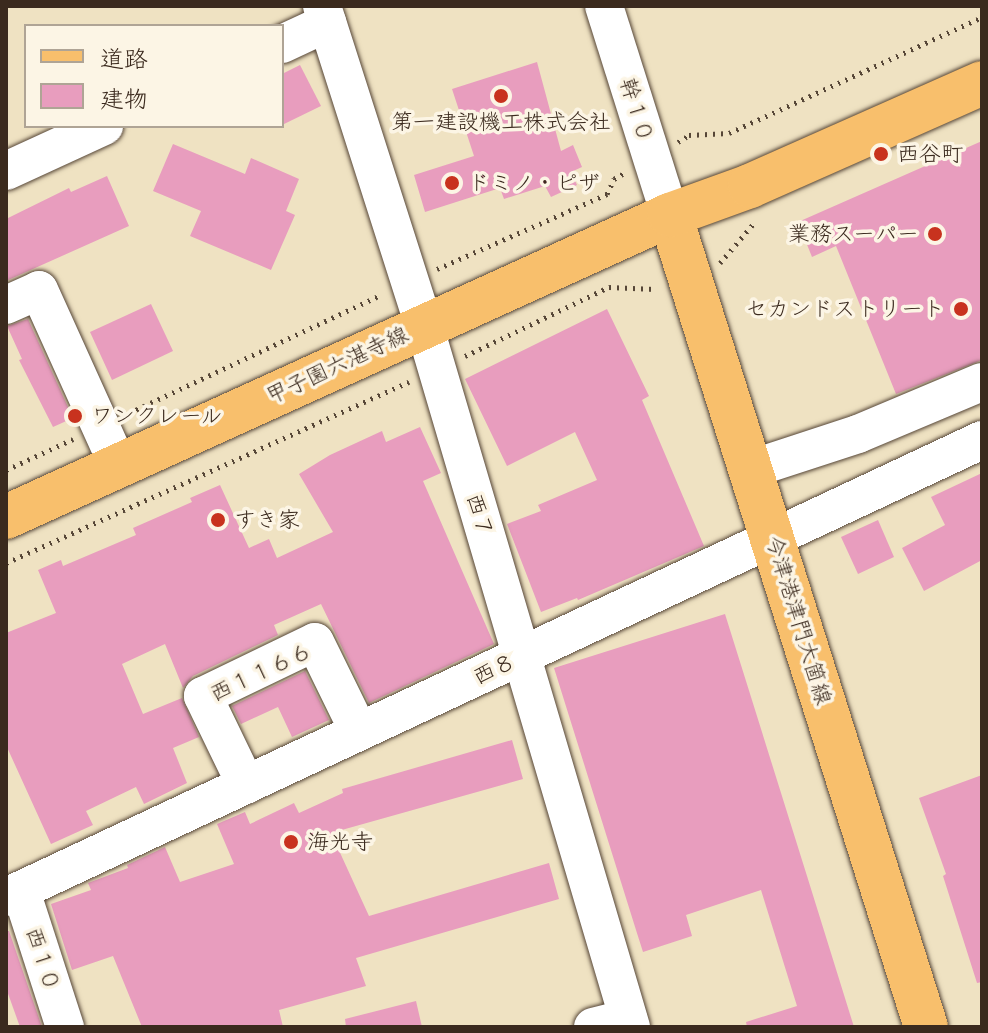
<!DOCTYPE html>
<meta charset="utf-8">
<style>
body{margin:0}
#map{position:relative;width:988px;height:1033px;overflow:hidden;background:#efe2c2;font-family:"Patrick Hand","Klee One",sans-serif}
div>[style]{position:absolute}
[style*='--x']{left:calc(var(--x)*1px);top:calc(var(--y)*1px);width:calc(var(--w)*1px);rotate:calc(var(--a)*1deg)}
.building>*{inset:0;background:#e89dbe}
.path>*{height:5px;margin-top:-2.5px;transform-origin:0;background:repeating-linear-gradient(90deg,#564637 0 2px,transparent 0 8px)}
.roads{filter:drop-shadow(0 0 2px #564637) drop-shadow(0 0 2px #564637)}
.minor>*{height:38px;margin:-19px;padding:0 19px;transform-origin:19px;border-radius:19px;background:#fff}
.major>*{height:44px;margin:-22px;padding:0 22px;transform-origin:22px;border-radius:22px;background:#f8bf6c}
.dots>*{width:22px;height:22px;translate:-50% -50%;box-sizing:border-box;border:4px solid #fcf5e5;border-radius:50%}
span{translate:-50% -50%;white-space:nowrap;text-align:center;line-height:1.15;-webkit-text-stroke:7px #fcf5e5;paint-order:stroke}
.street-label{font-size:22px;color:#3b2a1e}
.poi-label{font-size:22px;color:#3b2a1e}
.left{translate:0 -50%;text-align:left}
.right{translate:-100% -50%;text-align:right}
.frame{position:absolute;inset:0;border:8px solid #3b2a1e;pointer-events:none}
.legend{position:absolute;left:24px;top:24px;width:260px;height:104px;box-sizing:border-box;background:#fcf5e5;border:2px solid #afa495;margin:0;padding:10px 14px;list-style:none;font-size:24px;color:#3b2a1e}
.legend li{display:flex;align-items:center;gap:16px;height:40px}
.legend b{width:40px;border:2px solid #afa495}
</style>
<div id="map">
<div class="building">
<div style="clip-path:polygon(537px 62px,561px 151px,573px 145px,582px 167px,571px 172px,577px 185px,551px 197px,545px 186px,504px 199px,500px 188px,425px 212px,414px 175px,474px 156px,452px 89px)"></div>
<div style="clip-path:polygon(300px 65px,321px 106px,282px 125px,282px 74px)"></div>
<div style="clip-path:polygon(982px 141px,982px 360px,896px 394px,836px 246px,812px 257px,798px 222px)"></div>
<div style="clip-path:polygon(173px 144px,245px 174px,251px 158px,299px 179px,286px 211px,295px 215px,271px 270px,190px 236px,201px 211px,153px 191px)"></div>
<div style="clip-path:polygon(107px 176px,129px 226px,6px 281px,6px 219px,69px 188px,71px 192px)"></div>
<div style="clip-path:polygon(151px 304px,173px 351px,112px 380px,90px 332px)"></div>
<div style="clip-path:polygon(607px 309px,649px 396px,642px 400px,704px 546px,578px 600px,577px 598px,541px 612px,507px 524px,541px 511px,538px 505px,597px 480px,575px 432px,507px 466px,465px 379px)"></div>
<div style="clip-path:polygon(28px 319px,73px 418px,53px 427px,19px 360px,22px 359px,7px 326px)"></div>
<div style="clip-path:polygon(420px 427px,441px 473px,423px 481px,494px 644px,369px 703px,321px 604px,274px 625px,278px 635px,193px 676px,183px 688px,165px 644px,122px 664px,143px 714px,182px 698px,199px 737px,173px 748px,187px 783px,144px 804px,136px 787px,86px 811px,93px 825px,51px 844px,6px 745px,6px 633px,56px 613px,38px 570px,61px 560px,63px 566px,136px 535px,133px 528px,192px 502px,190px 498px,220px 485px,249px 548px,269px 539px,277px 558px,333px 532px,299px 474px,330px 455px,382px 431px,386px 442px)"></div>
<div style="clip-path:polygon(982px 473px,982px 560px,924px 591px,902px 548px,945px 525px,931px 497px)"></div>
<div style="clip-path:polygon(878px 520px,894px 557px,858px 574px,841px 537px)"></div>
<div style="clip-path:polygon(725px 614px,807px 876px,854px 1027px,747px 1027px,746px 1022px,797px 1006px,761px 890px,686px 915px,692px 936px,643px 952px,636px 930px,554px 668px)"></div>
<div style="clip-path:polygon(305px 671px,329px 720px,292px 737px,278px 707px,241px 724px,232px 706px)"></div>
<div style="clip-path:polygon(512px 740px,523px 779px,331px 833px,369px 916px,549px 863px,559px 899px,356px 958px,366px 986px,279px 1010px,283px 1027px,142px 1027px,113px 956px,72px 970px,51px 904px,91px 890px,88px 883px,128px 868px,127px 865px,165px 847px,180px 882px,234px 864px,217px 824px,245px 812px,250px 824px,294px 803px,299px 813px,343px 793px,342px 789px)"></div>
<div style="clip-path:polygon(982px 775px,982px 982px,977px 983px,943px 876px,946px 874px,919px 798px)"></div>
<div style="clip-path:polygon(6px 931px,9px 931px,42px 1027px,20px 1027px,6px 988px)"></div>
<div style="clip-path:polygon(416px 1001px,422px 1027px,346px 1027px,345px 1019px)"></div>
</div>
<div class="path">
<div style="--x:678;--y:142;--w:13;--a:-32"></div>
<div style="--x:689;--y:135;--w:40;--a:-2.9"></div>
<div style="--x:729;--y:133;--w:278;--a:-24.6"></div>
<div style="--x:720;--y:263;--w:54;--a:-49.5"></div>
<div style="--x:437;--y:269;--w:186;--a:-23.8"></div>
<div style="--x:607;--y:194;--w:17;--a:-65"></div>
<div style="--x:614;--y:179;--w:12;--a:-31"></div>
<div style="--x:465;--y:356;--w:160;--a:-25.6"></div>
<div style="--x:609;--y:287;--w:46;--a:2.5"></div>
<div style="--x:129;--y:413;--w:278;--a:-25.1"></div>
<div style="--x:6;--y:470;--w:74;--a:-24.8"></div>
<div style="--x:6;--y:563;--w:442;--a:-24.2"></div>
</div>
<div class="roads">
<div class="minor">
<div style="--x:322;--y:6;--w:335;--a:72.3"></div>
<div style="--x:424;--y:325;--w:732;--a:73.57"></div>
<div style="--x:604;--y:6;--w:219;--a:72.5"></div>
<div style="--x:282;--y:44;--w:50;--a:-25"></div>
<div style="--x:6;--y:171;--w:108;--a:-24.7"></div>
<div style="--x:6;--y:305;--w:36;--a:-24"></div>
<div style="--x:39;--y:290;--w:192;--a:65.7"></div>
<div style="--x:751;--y:469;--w:113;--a:-18.1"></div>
<div style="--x:858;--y:434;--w:134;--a:-22.8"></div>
<div style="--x:246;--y:785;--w:99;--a:-115.8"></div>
<div style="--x:203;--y:696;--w:124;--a:-25.7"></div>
<div style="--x:315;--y:642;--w:100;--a:63.9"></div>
<div style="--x:21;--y:891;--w:143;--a:72.1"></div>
<div style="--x:6;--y:897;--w:1078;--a:-25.09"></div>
<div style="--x:593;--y:1027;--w:36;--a:-14"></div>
</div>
<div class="major">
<div style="--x:670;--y:215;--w:851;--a:72.5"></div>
<div style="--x:6;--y:517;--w:729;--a:-24.46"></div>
<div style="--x:670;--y:215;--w:85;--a:-19.9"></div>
<div style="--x:750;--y:186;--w:254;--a:-23.9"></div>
</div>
</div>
<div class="dots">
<div style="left:501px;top:96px;background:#c8321e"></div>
<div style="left:881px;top:154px;background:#c8321e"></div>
<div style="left:452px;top:183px;background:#c8321e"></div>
<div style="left:935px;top:234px;background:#c8321e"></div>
<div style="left:961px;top:309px;background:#c8321e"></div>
<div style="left:75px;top:416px;background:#c8321e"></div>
<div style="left:218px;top:520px;background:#c8321e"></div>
<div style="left:291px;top:842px;background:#c8321e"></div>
</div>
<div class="street-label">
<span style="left:637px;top:110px;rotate:73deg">幹１０</span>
<span style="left:337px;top:365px;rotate:-25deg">甲子園六湛寺線</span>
<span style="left:480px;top:515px;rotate:73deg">西７</span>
<span style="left:799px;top:620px;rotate:73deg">今津港津門大箇線</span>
<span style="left:494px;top:669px;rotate:-25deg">西８</span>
<span style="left:261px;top:672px;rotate:-25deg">西１１６６</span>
<span style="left:43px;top:959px;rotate:72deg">西１０</span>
</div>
<div class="poi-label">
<span style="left:501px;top:122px">第一建設機工株式会社</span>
<span class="left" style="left:897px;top:154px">西谷町</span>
<span class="left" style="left:468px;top:183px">ドミノ・ピザ</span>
<span class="right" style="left:919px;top:234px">業務スーパー</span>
<span class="right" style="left:945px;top:309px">セカンドストリート</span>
<span class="left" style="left:91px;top:416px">ワンクレール</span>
<span class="left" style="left:234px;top:520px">すき家</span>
<span class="left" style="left:307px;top:842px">海光寺</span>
</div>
<div class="frame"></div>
<ul class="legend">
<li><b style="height:10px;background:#f8bf6c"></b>道路</li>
<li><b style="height:22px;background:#e89dbe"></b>建物</li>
</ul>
</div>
